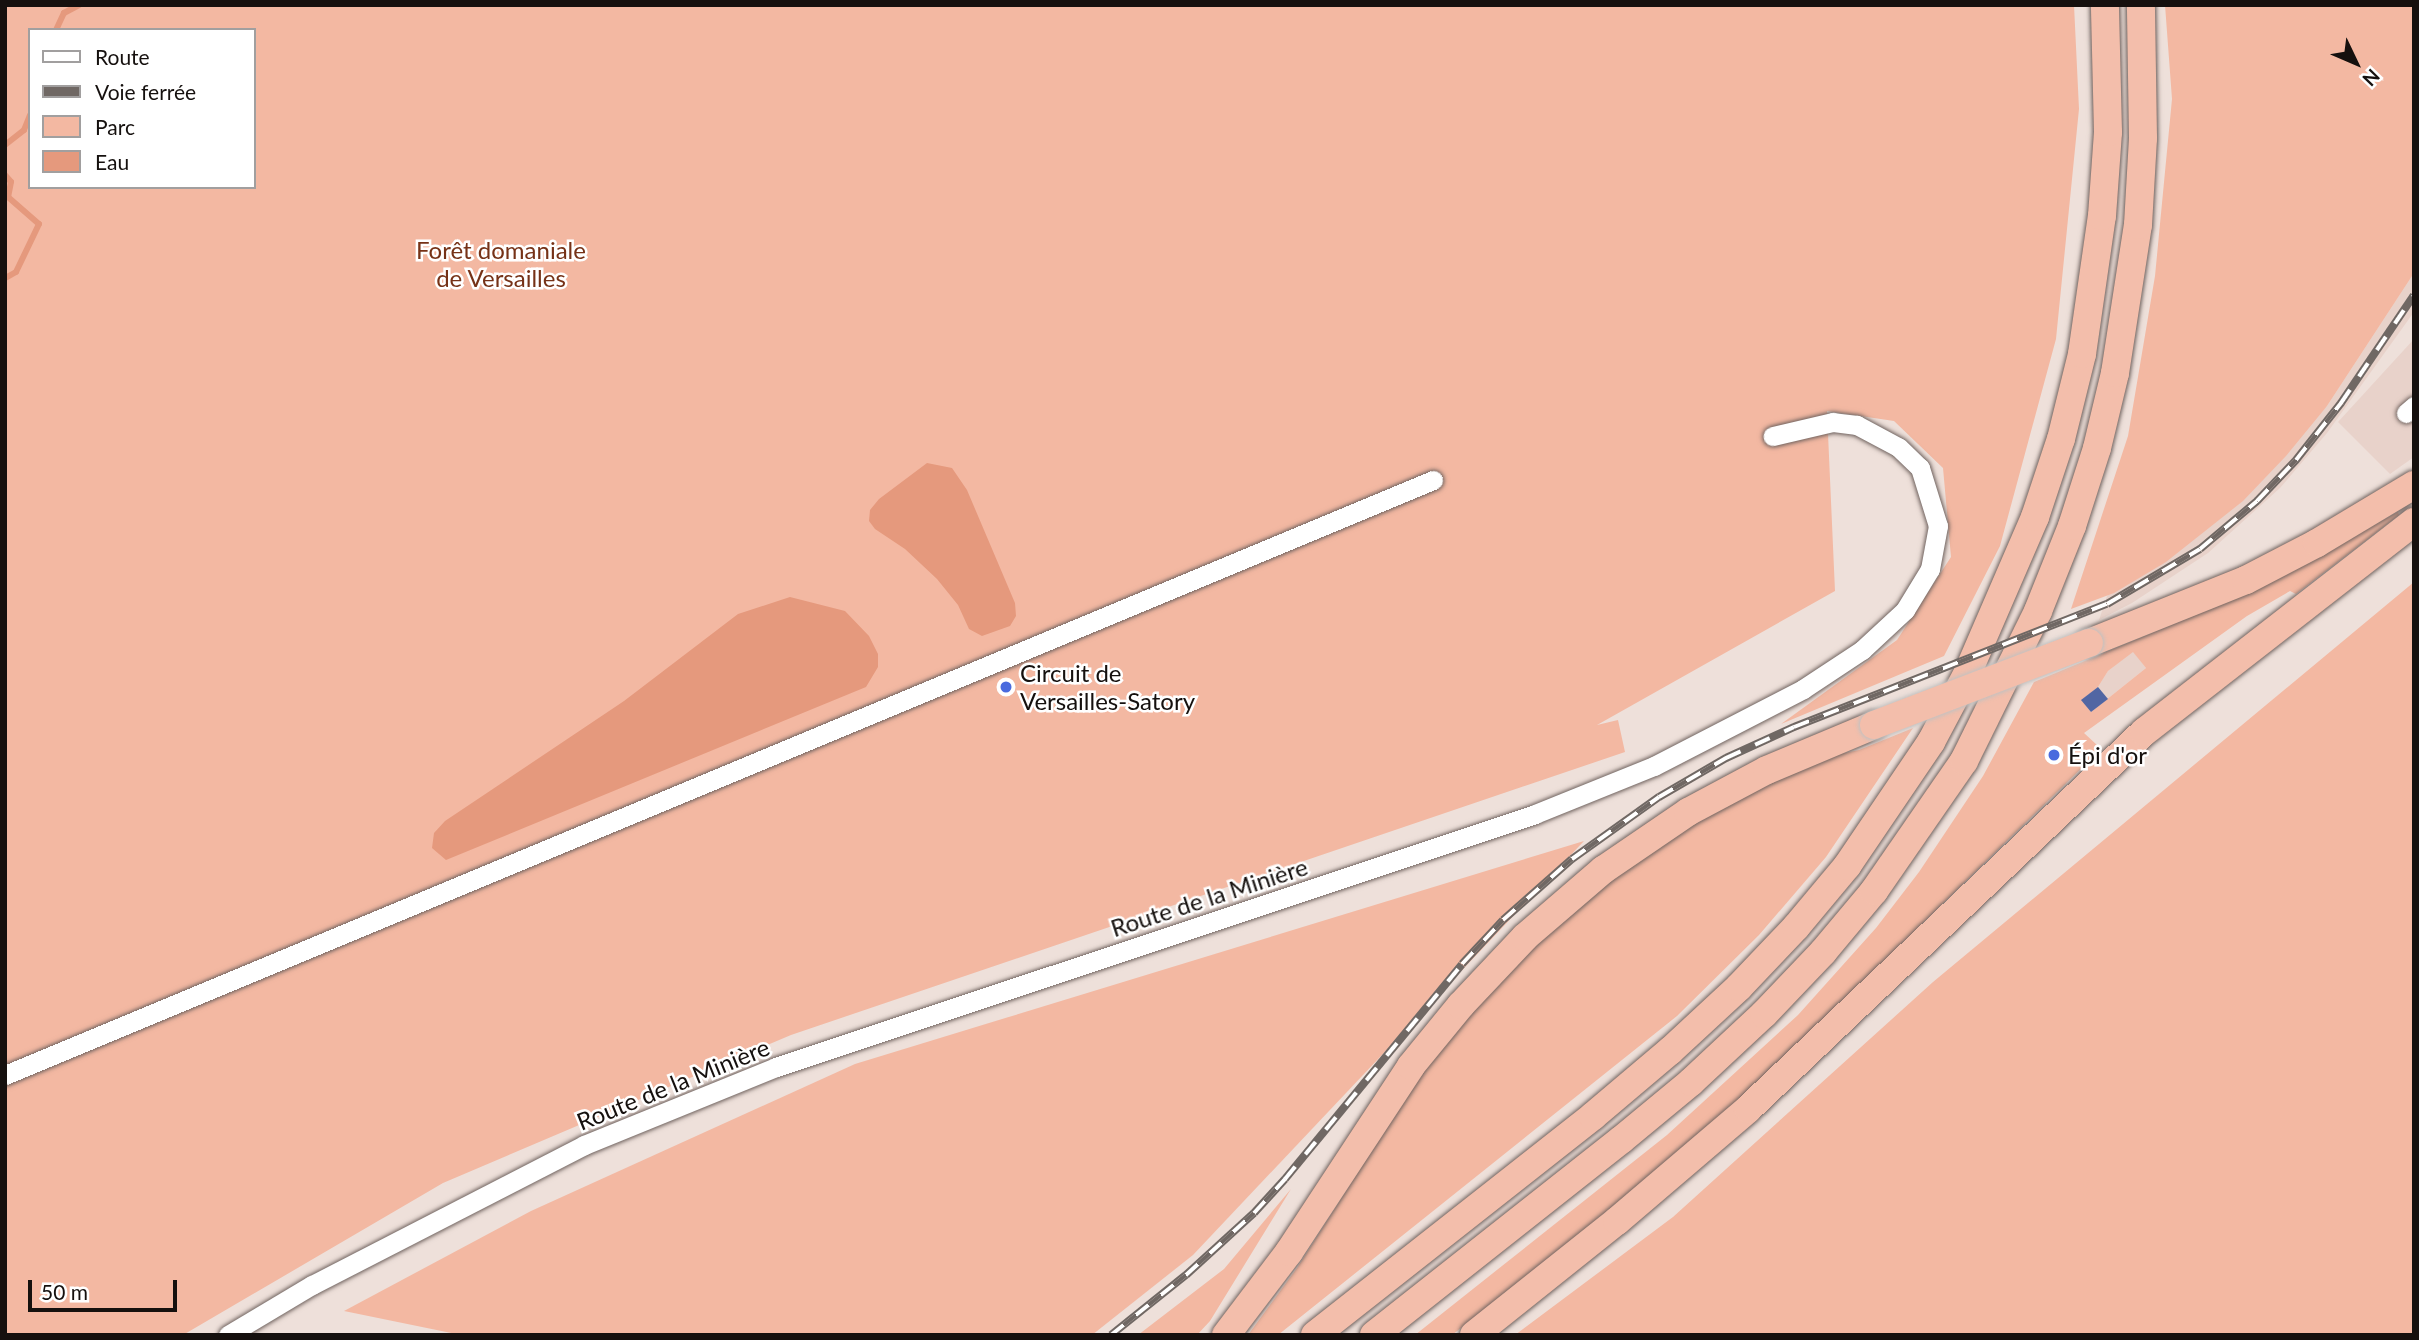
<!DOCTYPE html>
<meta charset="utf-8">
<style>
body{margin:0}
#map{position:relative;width:2419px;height:1340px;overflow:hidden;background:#eee0da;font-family:Lato,sans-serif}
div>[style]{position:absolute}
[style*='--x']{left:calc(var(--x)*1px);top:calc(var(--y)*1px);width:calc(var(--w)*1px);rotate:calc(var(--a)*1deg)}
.built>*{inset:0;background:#e8d2ca}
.green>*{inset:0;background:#f3b8a2}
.water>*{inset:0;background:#e5997d}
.stream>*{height:6px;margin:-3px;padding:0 3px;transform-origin:3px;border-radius:3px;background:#e5997d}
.building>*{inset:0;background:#5166a3}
.roads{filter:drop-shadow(0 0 2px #70635f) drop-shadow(0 0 2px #70635f)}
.minor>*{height:19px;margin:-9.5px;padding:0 9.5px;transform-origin:9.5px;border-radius:9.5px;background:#fff}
.highway>*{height:28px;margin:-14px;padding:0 14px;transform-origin:14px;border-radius:14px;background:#f3beab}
.rail>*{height:8px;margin-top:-4px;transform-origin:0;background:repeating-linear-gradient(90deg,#fff 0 16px,#706864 0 32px);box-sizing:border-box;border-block:2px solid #706864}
.bridges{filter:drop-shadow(0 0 2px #c2c1c0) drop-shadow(0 0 2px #c2c1c0)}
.highway-bridge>*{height:28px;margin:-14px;padding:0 14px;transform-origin:14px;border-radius:14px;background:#f3beab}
.dots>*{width:19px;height:19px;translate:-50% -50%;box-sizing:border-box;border:4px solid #fff;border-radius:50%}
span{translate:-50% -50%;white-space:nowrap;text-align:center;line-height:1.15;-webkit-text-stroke:5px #fff;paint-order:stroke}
.park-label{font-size:24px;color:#763217}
.poi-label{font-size:24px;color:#15100e}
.left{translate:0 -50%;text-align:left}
.street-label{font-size:24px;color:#15100e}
.frame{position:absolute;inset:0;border:7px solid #15100e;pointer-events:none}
.legend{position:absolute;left:28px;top:28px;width:228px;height:161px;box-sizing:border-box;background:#fff;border:2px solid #a19f9f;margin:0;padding:9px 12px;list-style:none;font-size:21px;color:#15100e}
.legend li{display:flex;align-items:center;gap:14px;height:35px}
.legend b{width:35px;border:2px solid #a19f9f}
.north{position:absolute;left:2321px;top:28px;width:70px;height:70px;-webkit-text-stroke:5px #fff;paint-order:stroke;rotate:134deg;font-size:19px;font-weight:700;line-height:28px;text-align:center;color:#15100e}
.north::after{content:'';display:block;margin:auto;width:24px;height:32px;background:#15100e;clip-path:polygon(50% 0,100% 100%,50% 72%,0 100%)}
.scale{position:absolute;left:28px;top:1280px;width:149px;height:32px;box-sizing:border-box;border:4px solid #15100e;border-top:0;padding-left:9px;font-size:21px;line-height:24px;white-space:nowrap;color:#15100e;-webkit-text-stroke:5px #fff;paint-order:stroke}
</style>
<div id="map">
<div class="built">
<div style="clip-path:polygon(2414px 273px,2414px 312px,2327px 433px,2280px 488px,2208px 553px,2132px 603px,2099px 620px,2107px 596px,2327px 406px)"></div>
<div style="clip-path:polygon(2414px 339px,2414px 457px,2390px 474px,2338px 422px)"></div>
<div style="clip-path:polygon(2133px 651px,2146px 668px,2091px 712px,2081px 700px,2098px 687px,2108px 671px)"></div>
</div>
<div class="green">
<div style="clip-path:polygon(evenodd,5px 5px,2074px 5px,2079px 109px,2056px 339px,2000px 546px,1944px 656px,1781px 724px,1897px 640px,1951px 557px,1943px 468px,1894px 421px,1827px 411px,1835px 591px,1597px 725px,1618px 720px,1625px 752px,791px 1035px,443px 1183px,183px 1335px,5px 1335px,5px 5px,30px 30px,254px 30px,254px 187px,30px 187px,30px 30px)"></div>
<div style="clip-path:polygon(2165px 5px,2414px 5px,2414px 273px,2327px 406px,2286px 456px,2243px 501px,2166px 562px,2114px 593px,2071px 609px,2128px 436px,2155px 276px,2172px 99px)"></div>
<div style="clip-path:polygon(evenodd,2398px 512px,2399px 515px,2296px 594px,2290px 591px,2247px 616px,2084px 733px,2097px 745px,2093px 757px,1764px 1078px,1583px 1233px,1452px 1335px,1415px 1335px,1667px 1135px,1798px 1015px,1876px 928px,1919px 872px,1983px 776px,2034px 682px,2234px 599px,2398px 512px,2133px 652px,2146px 668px,2091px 712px,2082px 700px,2098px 687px,2108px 671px,2133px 652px)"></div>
<div style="clip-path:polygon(2414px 582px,2414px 1335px,1515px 1335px,1673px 1217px,1933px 982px)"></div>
<div style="clip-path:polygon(1913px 728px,1826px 857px,1759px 935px,1677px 1016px,1278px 1335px,1248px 1335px,1297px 1268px,1422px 1072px,1479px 1003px,1529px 951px,1635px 859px,1736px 798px,1830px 756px,1859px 750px)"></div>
<div style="clip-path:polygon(1584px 841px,1193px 1255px,1092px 1335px,461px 1335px,344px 1311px,531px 1211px,855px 1064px)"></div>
<div style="clip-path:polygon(1291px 1189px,1210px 1321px,1197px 1335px,1138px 1335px,1224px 1269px)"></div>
</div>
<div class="water">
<div style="clip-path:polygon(927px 463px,952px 468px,967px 490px,1015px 603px,1016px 616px,1010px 626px,982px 636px,969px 629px,958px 605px,937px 579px,905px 549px,875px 529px,869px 521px,870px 510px,879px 499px)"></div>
<div style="clip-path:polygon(790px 597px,845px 611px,869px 636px,878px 654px,878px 667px,866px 687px,446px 860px,432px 848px,434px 833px,445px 821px,624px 701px,738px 614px)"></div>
</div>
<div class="stream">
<div style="--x:56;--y:30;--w:19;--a:-65"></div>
<div style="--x:64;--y:13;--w:17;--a:-28"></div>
<div style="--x:5;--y:145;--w:24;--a:-38"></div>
<div style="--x:24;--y:130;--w:16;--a:-68"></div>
<div style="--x:5;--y:175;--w:9;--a:49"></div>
<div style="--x:11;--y:182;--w:15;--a:101"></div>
<div style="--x:8;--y:197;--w:41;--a:41.1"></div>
<div style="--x:39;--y:224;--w:53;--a:115.6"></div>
<div style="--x:16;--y:272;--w:13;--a:151"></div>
</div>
<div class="building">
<div style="clip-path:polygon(2098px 687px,2108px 699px,2091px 712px,2081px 700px)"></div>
</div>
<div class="roads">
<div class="minor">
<div style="--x:2406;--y:413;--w:11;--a:-41"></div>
<div style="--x:5;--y:1075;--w:1547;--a:-22.62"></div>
<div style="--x:228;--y:1335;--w:98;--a:-30.8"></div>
<div style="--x:312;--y:1285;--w:306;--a:-27.2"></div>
<div style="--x:584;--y:1145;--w:207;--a:-22.1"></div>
<div style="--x:776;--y:1067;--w:800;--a:-18.43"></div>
<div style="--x:1535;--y:814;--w:128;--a:-22"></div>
<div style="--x:1654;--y:766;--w:168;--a:-27.3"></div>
<div style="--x:1803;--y:689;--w:71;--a:-33.5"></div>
<div style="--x:1862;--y:650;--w:59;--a:-42.9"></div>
<div style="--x:1905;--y:610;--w:48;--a:-58.6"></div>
<div style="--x:1930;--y:569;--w:44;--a:-79.5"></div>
<div style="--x:1938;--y:526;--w:61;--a:-107.2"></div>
<div style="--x:1920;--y:468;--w:30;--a:-136"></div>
<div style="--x:1898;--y:447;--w:47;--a:-151.8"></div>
<div style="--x:1857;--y:425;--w:24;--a:-173"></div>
<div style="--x:1833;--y:422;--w:62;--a:166.9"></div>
</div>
<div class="highway">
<div style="--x:2089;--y:643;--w:169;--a:-21.9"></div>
<div style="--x:2246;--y:580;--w:80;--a:-27.5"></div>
<div style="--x:2317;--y:543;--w:113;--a:-30.9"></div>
<div style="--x:1226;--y:1335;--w:104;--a:-52.8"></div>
<div style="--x:1289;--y:1252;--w:222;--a:-56.7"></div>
<div style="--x:1411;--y:1066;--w:79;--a:-50.7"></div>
<div style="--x:1461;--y:1005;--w:93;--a:-46.7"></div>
<div style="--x:1525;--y:937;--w:103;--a:-40.7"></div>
<div style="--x:1603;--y:870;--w:103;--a:-34.3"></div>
<div style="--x:1688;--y:812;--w:89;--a:-28"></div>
<div style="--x:1767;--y:770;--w:116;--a:-22.8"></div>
<div style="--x:1315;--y:1335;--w:354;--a:-38.2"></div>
<div style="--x:1593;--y:1116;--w:101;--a:-40.2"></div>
<div style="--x:1670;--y:1051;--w:94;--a:-42.8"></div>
<div style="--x:1739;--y:987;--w:83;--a:-46.5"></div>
<div style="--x:1796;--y:927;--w:80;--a:-50.1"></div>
<div style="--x:1847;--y:866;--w:150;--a:-55.9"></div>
<div style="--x:1931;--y:742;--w:79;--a:-62.1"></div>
<div style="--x:1968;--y:672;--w:169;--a:-66.6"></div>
<div style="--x:2035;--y:517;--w:82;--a:-71.6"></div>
<div style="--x:2061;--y:439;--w:88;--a:-76.1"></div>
<div style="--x:2082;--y:354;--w:139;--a:-81.8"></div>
<div style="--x:2102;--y:216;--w:84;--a:-85.9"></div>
<div style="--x:2108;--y:132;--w:127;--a:-91.4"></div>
<div style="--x:1374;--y:1335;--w:315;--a:-38.3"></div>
<div style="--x:1621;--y:1140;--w:91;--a:-39.6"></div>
<div style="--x:1691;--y:1082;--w:100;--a:-43"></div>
<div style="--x:1764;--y:1014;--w:86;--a:-46.4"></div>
<div style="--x:1823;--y:952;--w:80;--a:-50.1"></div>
<div style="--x:1874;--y:891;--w:158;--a:-55.3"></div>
<div style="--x:1964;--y:761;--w:167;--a:-63.7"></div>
<div style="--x:2038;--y:611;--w:92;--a:-68.2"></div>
<div style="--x:2072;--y:526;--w:82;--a:-72.2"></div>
<div style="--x:2097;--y:448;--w:77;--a:-76.5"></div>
<div style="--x:2115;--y:373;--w:150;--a:-81.2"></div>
<div style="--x:2138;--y:225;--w:87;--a:-86.7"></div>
<div style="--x:2143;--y:138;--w:133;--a:-90.9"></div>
<div style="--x:1474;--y:1335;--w:183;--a:-38.6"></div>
<div style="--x:1617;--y:1221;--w:172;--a:-40.5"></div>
<div style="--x:1748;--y:1109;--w:547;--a:-43.59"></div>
<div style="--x:2144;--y:732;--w:342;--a:-37.9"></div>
</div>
</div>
<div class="rail">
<div style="--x:1111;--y:1335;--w:96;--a:-38.7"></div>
<div style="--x:1186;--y:1275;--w:92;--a:-42.4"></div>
<div style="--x:1254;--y:1213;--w:46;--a:-47.6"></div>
<div style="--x:1285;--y:1179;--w:278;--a:-50.5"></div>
<div style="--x:1462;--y:964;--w:60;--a:-47"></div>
<div style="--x:1503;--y:920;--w:92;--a:-41.5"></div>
<div style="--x:1572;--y:859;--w:107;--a:-35.5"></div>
<div style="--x:1659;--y:797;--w:78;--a:-30.2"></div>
<div style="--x:1726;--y:758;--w:75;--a:-24.5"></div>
<div style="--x:1794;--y:727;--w:336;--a:-21.5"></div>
<div style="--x:2107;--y:604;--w:108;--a:-30.6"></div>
<div style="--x:2200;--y:549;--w:75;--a:-40.1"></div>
<div style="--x:2257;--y:501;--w:57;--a:-46.4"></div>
<div style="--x:2296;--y:460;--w:73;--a:-51.7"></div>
<div style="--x:2341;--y:403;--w:130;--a:-55.9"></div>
</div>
<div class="bridges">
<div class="highway-bridge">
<div style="--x:1874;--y:725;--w:230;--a:-20.9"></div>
</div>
</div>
<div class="dots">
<div style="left:1006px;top:687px;background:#496ade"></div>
<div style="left:2054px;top:755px;background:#496ade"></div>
</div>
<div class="park-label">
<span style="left:501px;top:264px">Forêt domaniale<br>de Versailles</span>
</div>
<div class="poi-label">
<span class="left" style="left:1020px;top:687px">Circuit de<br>Versailles-Satory</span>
<span class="left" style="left:2068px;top:755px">Épi d'or</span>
</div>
<div class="street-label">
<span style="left:1209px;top:897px;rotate:-18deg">Route de la Minière</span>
<span style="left:673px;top:1084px;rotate:-22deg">Route de la Minière</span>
</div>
<div class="frame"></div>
<ul class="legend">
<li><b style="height:9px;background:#fff"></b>Route</li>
<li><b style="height:9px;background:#706864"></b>Voie ferrée</li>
<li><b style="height:19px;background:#f3b8a2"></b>Parc</li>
<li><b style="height:19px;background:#e5997d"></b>Eau</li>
</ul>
<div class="north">N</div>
<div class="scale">50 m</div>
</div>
